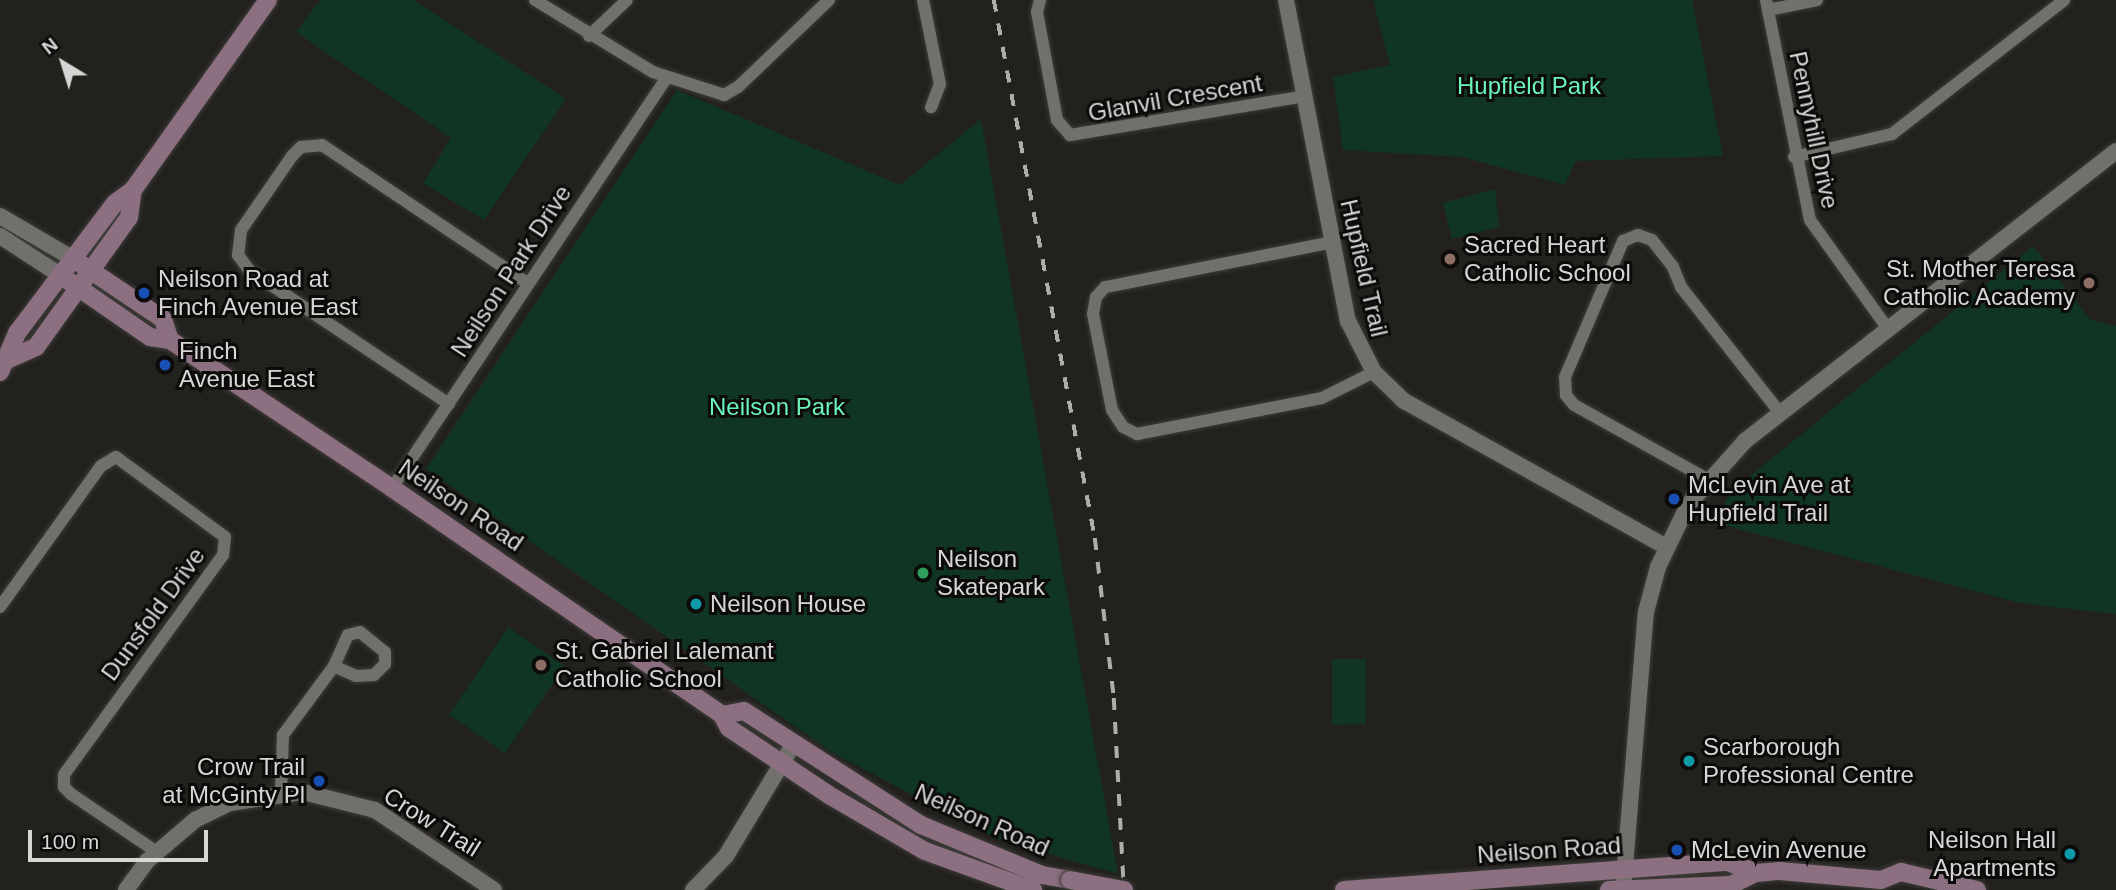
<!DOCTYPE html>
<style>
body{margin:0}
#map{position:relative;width:2116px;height:890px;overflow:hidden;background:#23211e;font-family:Arial,sans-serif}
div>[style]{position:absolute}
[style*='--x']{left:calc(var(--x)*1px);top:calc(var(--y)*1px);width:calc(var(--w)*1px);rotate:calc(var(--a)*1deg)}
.green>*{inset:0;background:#103525}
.roads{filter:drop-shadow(0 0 2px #3d3c39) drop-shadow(0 0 2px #3d3c39)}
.minor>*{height:12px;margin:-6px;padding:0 6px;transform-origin:6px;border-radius:6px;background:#72706c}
.tertiary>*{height:16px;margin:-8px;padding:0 8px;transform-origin:8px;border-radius:8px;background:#72706c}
.secondary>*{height:18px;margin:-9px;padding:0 9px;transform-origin:9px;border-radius:9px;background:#8c6f80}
.rail>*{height:3.5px;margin-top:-1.75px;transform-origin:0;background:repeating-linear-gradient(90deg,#aeadab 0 12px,transparent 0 24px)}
.bridges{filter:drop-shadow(0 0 2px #3d3c39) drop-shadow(0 0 2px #3d3c39)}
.secondary-bridge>*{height:18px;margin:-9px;padding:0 9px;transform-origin:9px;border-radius:9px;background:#8c6f80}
.dots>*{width:19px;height:19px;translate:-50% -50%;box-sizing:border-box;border:4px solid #0c0b0a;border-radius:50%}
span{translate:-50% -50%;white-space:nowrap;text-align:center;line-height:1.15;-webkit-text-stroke:6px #0c0b0a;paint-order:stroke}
.park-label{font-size:24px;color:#6bf4b7}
.street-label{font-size:24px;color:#d7d6d4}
.poi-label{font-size:24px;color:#d7d6d4}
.left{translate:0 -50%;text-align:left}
.right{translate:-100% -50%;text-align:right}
.north{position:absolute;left:28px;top:28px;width:70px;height:70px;-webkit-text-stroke:5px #0c0b0a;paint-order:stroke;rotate:322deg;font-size:19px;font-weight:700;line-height:28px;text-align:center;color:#d7d6d4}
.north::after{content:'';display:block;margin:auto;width:24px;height:32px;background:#d7d6d4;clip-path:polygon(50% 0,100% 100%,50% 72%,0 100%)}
.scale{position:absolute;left:28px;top:830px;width:180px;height:32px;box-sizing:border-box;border:4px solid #d7d6d4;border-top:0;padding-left:9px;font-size:21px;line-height:24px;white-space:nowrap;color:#d7d6d4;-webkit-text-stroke:5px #0c0b0a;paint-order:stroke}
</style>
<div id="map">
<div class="green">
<div style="clip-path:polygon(320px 0,414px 0,566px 99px,484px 220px,423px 183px,451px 138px,296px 32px)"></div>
<div style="clip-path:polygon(1373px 0,1692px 0,1723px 156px,1576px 161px,1565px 185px,1462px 157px,1343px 150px,1333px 77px,1390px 65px)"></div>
<div style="clip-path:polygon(677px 90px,900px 185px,981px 119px,1118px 874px,995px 838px,833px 753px,426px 469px)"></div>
<div style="clip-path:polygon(1495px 189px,1499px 227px,1452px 239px,1443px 203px)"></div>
<div style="clip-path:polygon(2033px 246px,2091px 320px,2116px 326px,2116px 614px,2020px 603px,1712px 522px,1734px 489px)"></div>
<div style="clip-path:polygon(508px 627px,565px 666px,505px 753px,449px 715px)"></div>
<div style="clip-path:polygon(1332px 659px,1366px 659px,1366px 724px,1332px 725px)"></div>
</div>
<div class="roads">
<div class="minor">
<div style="--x:535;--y:0;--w:138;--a:31.4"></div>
<div style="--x:653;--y:72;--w:75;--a:17.9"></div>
<div style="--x:724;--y:95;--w:16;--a:-30"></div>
<div style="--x:738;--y:87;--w:126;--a:-43.7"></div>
<div style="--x:923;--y:0;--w:86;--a:78.6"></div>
<div style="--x:940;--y:84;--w:25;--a:111"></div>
<div style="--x:1040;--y:0;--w:12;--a:104"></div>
<div style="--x:1037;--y:12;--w:110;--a:79.5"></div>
<div style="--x:1057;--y:120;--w:20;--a:49"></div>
<div style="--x:1070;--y:135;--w:238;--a:-9.4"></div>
<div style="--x:1766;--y:0;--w:224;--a:78.7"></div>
<div style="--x:1810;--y:220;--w:134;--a:54.4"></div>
<div style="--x:1768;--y:10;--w:50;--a:-11.5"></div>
<div style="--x:589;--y:36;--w:52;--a:-43.5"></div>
<div style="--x:1794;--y:157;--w:101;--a:-13.2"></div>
<div style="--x:1892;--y:134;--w:218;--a:-37.9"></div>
<div style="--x:1333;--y:242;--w:232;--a:168.8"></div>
<div style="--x:1105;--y:287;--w:13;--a:132"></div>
<div style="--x:1096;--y:297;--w:17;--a:100"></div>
<div style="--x:1093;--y:314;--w:98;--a:78.8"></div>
<div style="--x:1112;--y:410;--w:20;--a:57"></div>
<div style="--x:1123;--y:427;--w:16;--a:27"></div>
<div style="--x:1137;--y:434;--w:188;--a:-11"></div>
<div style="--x:1322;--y:398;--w:58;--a:-26.6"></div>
<div style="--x:449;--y:404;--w:241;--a:-146.2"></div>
<div style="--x:249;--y:270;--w:19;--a:-126"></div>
<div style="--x:238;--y:255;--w:25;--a:-83"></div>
<div style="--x:241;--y:230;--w:90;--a:-55.4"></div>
<div style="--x:292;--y:156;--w:13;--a:-45"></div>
<div style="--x:301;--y:147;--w:21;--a:-5"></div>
<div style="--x:322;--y:145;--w:247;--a:33.9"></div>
<div style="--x:1707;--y:479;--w:152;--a:-150.9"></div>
<div style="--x:1574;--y:405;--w:13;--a:-129"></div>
<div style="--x:1566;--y:395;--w:18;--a:-93"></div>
<div style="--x:1565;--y:377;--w:148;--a:-66.9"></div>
<div style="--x:1623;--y:241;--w:16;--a:-22"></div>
<div style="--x:1638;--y:235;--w:15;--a:20"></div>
<div style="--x:1652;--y:240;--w:34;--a:52"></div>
<div style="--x:1673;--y:267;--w:22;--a:68"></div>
<div style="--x:1681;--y:287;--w:160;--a:51.8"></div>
<div style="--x:392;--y:488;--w:493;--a:-56.2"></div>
<div style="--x:0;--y:607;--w:173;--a:-54.4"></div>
<div style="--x:101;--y:466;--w:17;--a:-31"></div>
<div style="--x:116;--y:457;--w:135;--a:36.3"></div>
<div style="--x:225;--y:537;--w:18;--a:96"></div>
<div style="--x:223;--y:555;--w:271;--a:125.9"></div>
<div style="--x:64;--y:775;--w:12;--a:90"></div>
<div style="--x:64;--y:787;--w:10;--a:45"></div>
<div style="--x:71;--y:794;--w:104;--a:34"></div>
<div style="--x:281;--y:794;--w:59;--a:-88.1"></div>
<div style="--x:283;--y:735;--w:86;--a:-53.5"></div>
<div style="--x:334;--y:666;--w:34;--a:-66"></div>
<div style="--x:348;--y:635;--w:12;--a:-14"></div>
<div style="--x:360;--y:632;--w:32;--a:39"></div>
<div style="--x:385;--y:652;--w:12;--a:90"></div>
<div style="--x:385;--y:664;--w:16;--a:135"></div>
<div style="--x:374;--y:675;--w:18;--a:177"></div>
<div style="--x:356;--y:676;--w:24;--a:-156"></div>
</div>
<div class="tertiary">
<div style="--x:1286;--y:0;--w:327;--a:79.1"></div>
<div style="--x:1348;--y:321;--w:57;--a:63"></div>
<div style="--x:1374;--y:372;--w:42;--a:44"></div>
<div style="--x:1404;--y:401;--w:300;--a:29.1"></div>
<div style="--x:0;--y:216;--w:83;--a:30.3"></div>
<div style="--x:0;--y:236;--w:72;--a:33"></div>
<div style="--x:126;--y:890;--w:36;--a:-54"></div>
<div style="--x:147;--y:861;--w:63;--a:-40.5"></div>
<div style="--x:195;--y:820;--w:39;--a:-26"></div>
<div style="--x:230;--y:803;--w:74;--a:-8.6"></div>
<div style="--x:303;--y:792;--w:74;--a:14"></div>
<div style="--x:375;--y:810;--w:143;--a:33.9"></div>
<div style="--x:693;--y:890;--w:47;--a:-45.9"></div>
<div style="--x:726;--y:856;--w:130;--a:-58.9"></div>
<div style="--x:1623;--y:890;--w:279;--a:-85.3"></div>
<div style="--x:1646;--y:612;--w:47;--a:-75.1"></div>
<div style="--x:1658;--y:567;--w:69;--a:-64.2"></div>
<div style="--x:1688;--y:505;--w:86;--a:-48.3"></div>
<div style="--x:1745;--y:441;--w:471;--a:-38"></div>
</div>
<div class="secondary">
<div style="--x:81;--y:264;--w:99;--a:33.9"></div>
<div style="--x:163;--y:319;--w:22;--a:72"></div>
<div style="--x:60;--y:275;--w:109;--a:34.6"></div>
<div style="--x:150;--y:337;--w:20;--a:9"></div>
<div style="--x:170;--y:340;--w:267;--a:33.7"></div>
<div style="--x:392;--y:488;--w:401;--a:34.5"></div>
<div style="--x:722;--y:715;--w:15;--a:62"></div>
<div style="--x:729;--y:728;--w:120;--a:33.8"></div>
<div style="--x:829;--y:795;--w:111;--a:30.3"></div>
<div style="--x:925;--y:851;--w:115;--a:19.9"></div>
<div style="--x:9;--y:359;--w:30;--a:-24"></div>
<div style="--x:36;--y:347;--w:160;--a:-54.4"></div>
<div style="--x:129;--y:217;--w:27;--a:-82"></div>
<div style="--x:0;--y:372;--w:43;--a:-66.4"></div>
<div style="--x:17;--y:333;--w:163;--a:-53"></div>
<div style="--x:115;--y:203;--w:22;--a:-36"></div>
<div style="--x:133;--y:190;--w:233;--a:-54.6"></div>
<div style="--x:722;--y:715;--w:22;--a:-10"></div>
<div style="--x:744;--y:711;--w:211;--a:32.8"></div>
<div style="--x:921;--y:825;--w:131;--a:22.5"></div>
<div style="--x:1042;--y:875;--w:28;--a:10"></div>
<div style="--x:1344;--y:890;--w:385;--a:-4.2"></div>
<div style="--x:1728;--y:862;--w:30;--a:21"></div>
<div style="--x:1609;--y:890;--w:122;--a:-2.3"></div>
<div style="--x:1731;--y:885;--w:28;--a:-26"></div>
<div style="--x:1756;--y:873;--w:24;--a:-5"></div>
<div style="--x:1780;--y:871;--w:101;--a:5.1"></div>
<div style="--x:1881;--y:880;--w:22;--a:-22"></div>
<div style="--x:1901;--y:872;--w:78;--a:13.3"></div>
</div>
</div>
<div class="rail">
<div style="--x:994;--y:0;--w:547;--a:79.37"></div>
<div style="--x:1095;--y:538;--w:161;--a:83.2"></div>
<div style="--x:1114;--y:698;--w:192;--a:87"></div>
</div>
<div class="bridges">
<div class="secondary-bridge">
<div style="--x:1070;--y:880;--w:55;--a:10.5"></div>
</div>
</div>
<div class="dots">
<div style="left:1450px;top:259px;background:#8d6e63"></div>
<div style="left:2089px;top:283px;background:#8d6e63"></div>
<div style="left:144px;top:293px;background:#1a4fb4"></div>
<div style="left:165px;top:365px;background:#1a4fb4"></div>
<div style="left:1674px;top:499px;background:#1a4fb4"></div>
<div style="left:923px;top:573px;background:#2e9e5b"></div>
<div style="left:696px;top:604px;background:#0f9aa8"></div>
<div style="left:541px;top:665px;background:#8d6e63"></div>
<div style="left:1689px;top:761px;background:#0f9aa8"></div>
<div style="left:319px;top:781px;background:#1a4fb4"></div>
<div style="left:1677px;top:850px;background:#1a4fb4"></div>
<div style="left:2070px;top:854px;background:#0f9aa8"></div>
</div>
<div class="park-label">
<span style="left:1529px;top:86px">Hupfield Park</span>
<span style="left:777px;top:407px">Neilson Park</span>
</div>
<div class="street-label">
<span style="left:1175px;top:98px;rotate:-10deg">Glanvil Crescent</span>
<span style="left:1814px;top:130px;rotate:78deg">Pennyhill Drive</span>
<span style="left:1364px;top:268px;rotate:77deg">Hupfield Trail</span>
<span style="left:511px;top:271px;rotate:-57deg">Neilson Park Drive</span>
<span style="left:461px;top:505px;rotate:34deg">Neilson Road</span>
<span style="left:153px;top:614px;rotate:-54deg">Dunsfold Drive</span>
<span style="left:982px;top:820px;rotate:24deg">Neilson Road</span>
<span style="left:432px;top:822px;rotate:32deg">Crow Trail</span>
<span style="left:1549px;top:850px;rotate:-4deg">Neilson Road</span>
</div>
<div class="poi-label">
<span class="left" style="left:1464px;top:259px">Sacred Heart<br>Catholic School</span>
<span class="right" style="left:2075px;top:283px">St. Mother Teresa<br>Catholic Academy</span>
<span class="left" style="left:158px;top:293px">Neilson Road at<br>Finch Avenue East</span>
<span class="left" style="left:179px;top:365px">Finch<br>Avenue East</span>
<span class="left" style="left:1688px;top:499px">McLevin Ave at<br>Hupfield Trail</span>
<span class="left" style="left:937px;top:573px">Neilson<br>Skatepark</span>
<span class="left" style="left:710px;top:604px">Neilson House</span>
<span class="left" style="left:555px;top:665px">St. Gabriel Lalemant<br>Catholic School</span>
<span class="left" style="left:1703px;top:761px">Scarborough<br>Professional Centre</span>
<span class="right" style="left:305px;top:781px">Crow Trail<br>at McGinty Pl</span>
<span class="right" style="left:2056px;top:854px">Neilson Hall<br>Apartments</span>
<span class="left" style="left:1691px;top:850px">McLevin Avenue</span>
</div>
<div class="north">N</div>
<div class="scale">100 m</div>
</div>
